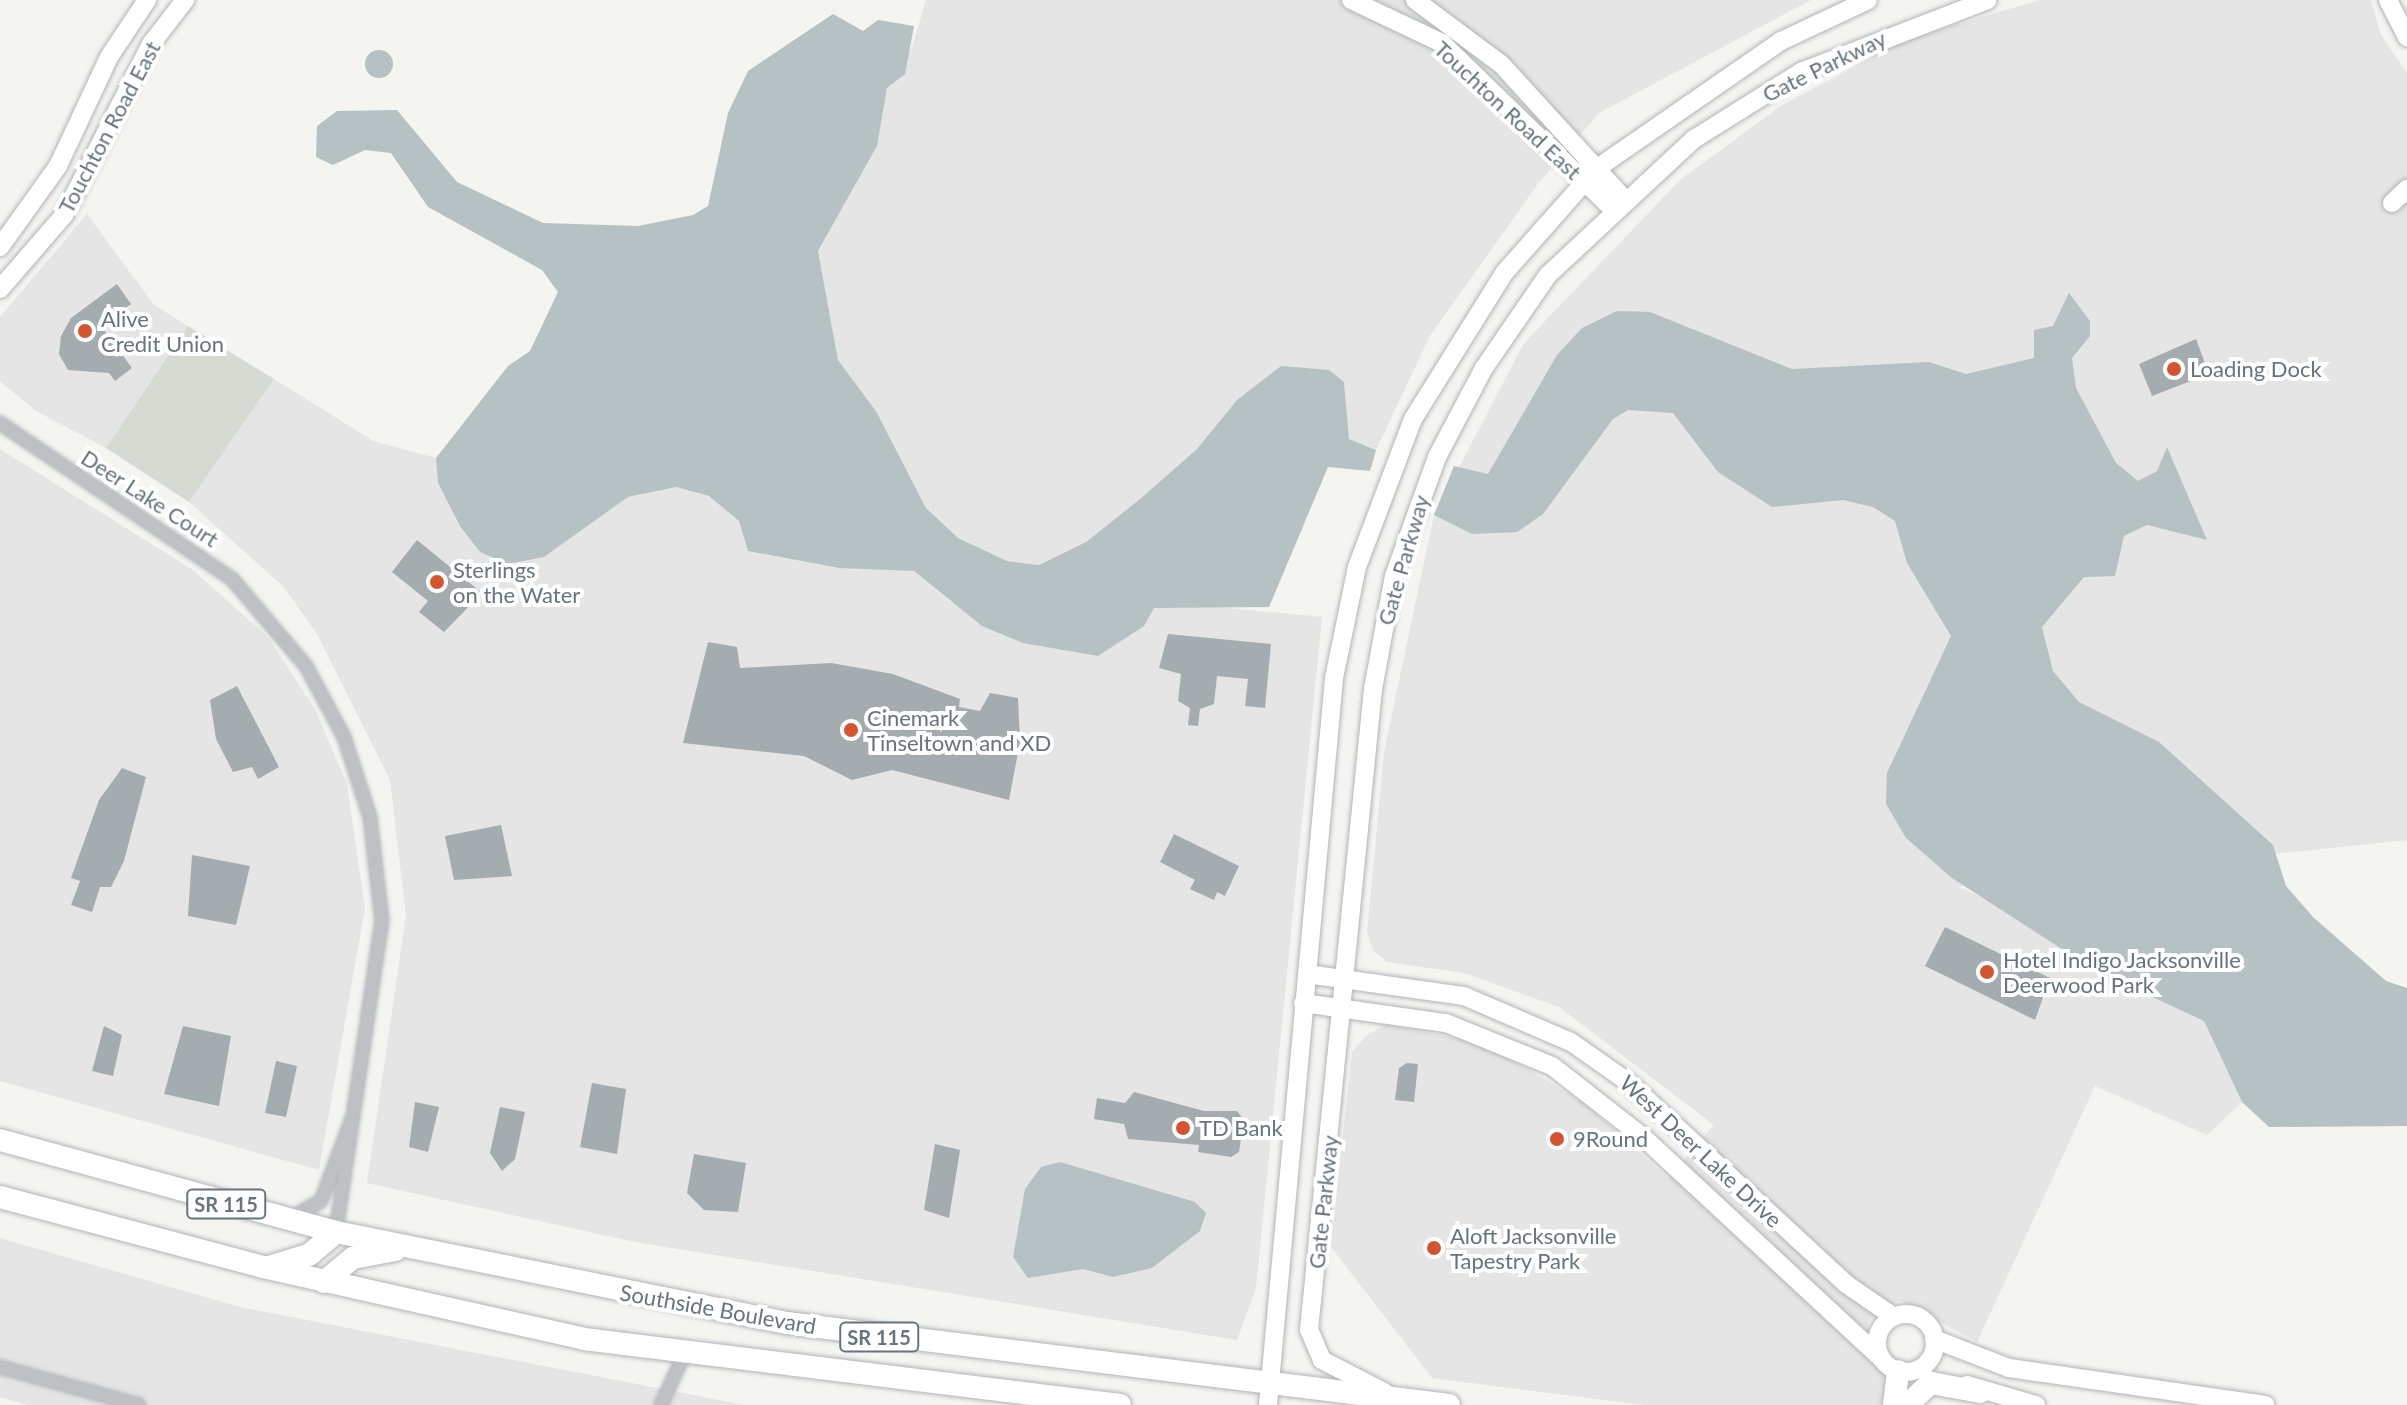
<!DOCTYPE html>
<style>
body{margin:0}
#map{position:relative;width:2407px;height:1405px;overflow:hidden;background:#f4f4f0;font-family:Lato,sans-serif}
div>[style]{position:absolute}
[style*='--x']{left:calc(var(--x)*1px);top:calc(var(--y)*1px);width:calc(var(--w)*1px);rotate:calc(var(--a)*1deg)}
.built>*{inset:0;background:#e4e5e4}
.green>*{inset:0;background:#d5dad2}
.water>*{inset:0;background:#b6c1c4}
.round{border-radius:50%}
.building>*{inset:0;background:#a4acb0}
.roads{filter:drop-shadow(0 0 2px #b0b5b8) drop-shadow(0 0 2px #b0b5b8)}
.street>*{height:12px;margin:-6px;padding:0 6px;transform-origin:6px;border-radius:6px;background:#bdc1c4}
.secondary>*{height:18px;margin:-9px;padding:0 9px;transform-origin:9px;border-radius:9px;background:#fff}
.secondary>.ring{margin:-9px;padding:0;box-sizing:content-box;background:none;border:18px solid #fff;border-radius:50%}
.highway>*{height:22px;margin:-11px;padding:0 11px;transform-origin:11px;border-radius:11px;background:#fff}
.dots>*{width:22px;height:22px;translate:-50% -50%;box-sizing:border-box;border:4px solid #fff;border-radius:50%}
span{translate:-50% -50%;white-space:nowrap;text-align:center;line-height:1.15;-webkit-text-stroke:8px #fff;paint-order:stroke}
.shield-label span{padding:2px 6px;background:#fff;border:2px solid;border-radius:6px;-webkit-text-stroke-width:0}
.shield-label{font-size:20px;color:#65747f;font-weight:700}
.street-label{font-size:22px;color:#65747f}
.poi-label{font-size:22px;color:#65747f}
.left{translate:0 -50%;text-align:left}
</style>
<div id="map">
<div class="built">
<div style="clip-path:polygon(926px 0,1811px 0,1599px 113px,1537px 185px,1430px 336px,1376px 450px,1349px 439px,1344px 382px,1237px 400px,1197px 449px,1140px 499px,1086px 542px,1039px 565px,1007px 561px,957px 538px,926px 508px,876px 411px,838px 360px,818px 251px,877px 146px,887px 87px,913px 44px)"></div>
<div style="clip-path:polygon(2040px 0,2371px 0,2381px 35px,2407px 73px,2407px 840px,1958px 887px,1996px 903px,2096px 971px,2204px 1021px,2242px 1102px,2207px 1135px,2095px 1086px,1977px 1342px,1899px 1300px,1869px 1319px,1866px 1355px,1885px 1376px,1882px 1405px,1644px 1405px,1432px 1378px,1331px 1247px,1352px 1052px,1366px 1036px,1387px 1024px,1461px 1039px,1516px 1062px,1587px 1105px,1668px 1178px,1714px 1125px,1559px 1007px,1464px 973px,1387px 962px,1373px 950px,1367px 932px,1384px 752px,1434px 515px,1524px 343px,1680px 180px,1782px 105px,1907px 39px)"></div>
<div style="clip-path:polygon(87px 214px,154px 305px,188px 326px,106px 448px,36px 411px,0 381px,0 317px)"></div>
<div style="clip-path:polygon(274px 379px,373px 441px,436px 458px,438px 483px,544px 557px,628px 497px,676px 487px,709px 496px,740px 521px,748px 551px,839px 568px,914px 571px,951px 602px,1132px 635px,1154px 608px,1187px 604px,1322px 617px,1256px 1288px,1237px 1340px,635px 1242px,367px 1183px,406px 915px,390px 780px,317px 634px,284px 587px,189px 502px)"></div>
<div style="clip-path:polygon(0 449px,193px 570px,268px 637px,315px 709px,347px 784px,365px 908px,319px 1170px,0 1081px)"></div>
<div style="clip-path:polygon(0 1238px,240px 1307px,745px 1405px,28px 1405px,0 1397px)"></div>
</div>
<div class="green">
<div style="clip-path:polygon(188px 326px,274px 379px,189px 502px,106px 448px)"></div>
</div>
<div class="water">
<div style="clip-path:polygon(833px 14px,863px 31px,878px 20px,914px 26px,905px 74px,887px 88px,877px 146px,818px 251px,838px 360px,876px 411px,926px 508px,958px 538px,1007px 561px,1039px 565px,1086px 542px,1140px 499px,1197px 449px,1237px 400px,1281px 366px,1329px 370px,1344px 382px,1349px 439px,1376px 450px,1373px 461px,1370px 471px,1328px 467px,1269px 607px,1154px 608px,1144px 626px,1098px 656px,1023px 643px,982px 626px,914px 571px,839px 568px,748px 551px,739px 521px,709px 496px,676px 487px,628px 497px,544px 557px,508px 564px,480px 552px,460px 526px,438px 483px,436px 458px,508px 366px,530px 351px,558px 292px,542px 270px,428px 207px,391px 153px,365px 150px,333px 165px,316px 157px,317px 126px,337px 111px,397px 110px,457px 182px,543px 223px,638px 226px,693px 215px,708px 206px,728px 113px,748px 71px)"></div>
<div class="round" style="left:365px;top:50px;width:28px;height:28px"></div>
<div style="clip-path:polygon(2069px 293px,2090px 321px,2090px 336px,2072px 358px,2076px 388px,2116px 463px,2138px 481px,2157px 471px,2167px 447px,2207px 540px,2147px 525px,2124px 536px,2115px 576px,2084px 577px,2042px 627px,2053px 671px,2079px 702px,2159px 742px,2273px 845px,2286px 886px,2313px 917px,2386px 981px,2407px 988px,2407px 1126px,2269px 1127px,2242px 1102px,2204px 1021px,2096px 971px,1952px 878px,1906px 838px,1886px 804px,1887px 773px,1951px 636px,1907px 563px,1895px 521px,1873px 507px,1843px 500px,1772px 507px,1718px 472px,1673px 413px,1628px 410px,1613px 419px,1543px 514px,1517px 532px,1472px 534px,1434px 515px,1454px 466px,1488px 474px,1557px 355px,1582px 328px,1617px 311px,1650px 312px,1792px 369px,1929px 362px,1966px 374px,2034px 358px,2034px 330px,2053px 326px)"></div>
<div style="clip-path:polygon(1060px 1162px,1195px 1202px,1206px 1213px,1200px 1231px,1152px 1268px,1113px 1277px,1083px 1269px,1028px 1278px,1013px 1257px,1025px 1189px,1041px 1167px)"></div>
</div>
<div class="building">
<div style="clip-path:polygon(117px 284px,131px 304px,101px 326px,132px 368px,115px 381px,109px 373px,68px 370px,59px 354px,61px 336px,71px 318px)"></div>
<div style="clip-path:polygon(2196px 339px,2209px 374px,2152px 396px,2139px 364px)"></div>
<div style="clip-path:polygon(417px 540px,482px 593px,444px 632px,419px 612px,428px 601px,392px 572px)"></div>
<div style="clip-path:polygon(1168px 634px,1271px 644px,1265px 708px,1245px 706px,1248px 679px,1217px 676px,1214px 704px,1200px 709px,1198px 726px,1188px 725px,1190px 708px,1178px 701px,1181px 674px,1159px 668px)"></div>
<div style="clip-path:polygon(708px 642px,737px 647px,740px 668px,831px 663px,893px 674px,960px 699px,959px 707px,980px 711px,990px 693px,1018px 698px,1020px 742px,1009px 800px,892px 770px,852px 780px,804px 756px,683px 743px)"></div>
<div style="clip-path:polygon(237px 686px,279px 767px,258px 779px,252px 767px,233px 772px,216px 739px,210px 700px)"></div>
<div style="clip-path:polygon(122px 768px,146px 777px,124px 861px,111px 887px,100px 887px,92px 912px,71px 905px,80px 881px,71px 878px,99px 800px)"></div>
<div style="clip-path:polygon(501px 825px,512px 876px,454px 880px,445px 836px)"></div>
<div style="clip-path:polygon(1174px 834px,1239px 866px,1225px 896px,1217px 892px,1214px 900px,1190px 889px,1195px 880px,1160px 862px)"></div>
<div style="clip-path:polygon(192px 855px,250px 866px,236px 925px,188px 916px)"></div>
<div style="clip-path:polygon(1945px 927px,2050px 978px,2035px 1020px,1925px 966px)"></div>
<div style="clip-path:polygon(104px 1026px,122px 1035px,113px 1076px,92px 1071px)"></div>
<div style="clip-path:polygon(183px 1026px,231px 1036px,219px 1106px,164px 1094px)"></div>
<div style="clip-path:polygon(276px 1061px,297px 1066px,286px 1117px,265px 1113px)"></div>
<div style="clip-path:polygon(1407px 1063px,1418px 1064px,1414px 1102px,1395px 1100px,1399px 1068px)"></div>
<div style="clip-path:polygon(592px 1083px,626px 1089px,617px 1154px,580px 1147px)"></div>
<div style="clip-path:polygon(1134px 1092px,1204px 1111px,1237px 1111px,1244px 1120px,1239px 1152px,1231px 1157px,1198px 1152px,1199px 1145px,1128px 1139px,1124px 1124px,1094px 1119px,1097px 1098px,1125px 1103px)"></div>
<div style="clip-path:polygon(415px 1102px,439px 1107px,428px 1152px,409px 1147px)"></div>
<div style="clip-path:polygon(500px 1107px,525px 1112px,515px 1159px,502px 1171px,490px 1153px)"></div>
<div style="clip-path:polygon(935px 1144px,960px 1150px,949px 1218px,924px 1210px)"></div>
<div style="clip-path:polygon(694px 1154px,746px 1163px,738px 1212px,704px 1210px,687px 1193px)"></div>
</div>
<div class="roads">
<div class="street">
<div style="--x:0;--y:423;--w:280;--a:33.9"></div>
<div style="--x:232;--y:579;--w:114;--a:49.6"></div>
<div style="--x:306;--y:666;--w:81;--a:61.8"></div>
<div style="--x:344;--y:737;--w:84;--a:72"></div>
<div style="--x:370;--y:817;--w:104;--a:83.4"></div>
<div style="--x:382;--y:920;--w:315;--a:98.4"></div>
<div style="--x:293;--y:1217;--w:32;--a:-30"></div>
<div style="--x:321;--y:1201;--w:91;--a:-69.4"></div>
<div style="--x:0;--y:1367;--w:144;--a:15.3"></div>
<div style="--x:661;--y:1405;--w:55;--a:-65.3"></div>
</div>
<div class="secondary">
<div style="--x:1351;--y:0;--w:101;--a:25.3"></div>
<div style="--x:1442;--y:43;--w:240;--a:44.2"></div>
<div style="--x:1415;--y:0;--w:107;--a:36.7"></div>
<div style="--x:1501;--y:64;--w:184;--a:47.6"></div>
<div style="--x:2388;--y:0;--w:42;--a:62.8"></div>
<div style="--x:2392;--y:203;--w:21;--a:-43"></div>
<div style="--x:0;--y:247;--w:100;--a:-54.4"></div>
<div style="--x:58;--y:166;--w:120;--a:-64.9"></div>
<div style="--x:109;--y:57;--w:69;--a:-56.3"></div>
<div style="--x:0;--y:289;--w:98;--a:-49.1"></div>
<div style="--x:64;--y:215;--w:192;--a:-63"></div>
<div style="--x:151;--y:44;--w:56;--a:-52.3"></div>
<div style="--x:1307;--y:974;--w:159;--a:8"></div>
<div style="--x:1464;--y:996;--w:116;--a:23.3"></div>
<div style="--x:1571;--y:1042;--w:70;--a:35.1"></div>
<div style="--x:1628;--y:1082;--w:297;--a:42.8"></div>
<div style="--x:1846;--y:1284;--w:58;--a:34.5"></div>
<div style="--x:1303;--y:1003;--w:144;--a:8"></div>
<div style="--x:1446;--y:1023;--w:114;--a:22.1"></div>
<div style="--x:1552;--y:1066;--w:115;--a:38"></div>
<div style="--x:1643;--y:1137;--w:323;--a:42.9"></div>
<div class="ring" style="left:1877px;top:1314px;width:40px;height:40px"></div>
<div style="--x:1934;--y:1339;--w:80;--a:21.1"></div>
<div style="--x:2009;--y:1368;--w:259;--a:8.2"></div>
<div style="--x:1967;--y:1385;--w:72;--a:16.2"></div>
<div style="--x:1384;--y:1392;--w:70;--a:-152.7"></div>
<div style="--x:1322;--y:1360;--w:33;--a:-113"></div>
<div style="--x:1309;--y:1330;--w:644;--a:-84.3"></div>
<div style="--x:1373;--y:689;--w:115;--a:-79.5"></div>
<div style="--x:1394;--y:576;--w:127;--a:-70.1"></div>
<div style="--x:1437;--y:457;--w:101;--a:-62.2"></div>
<div style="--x:1484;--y:368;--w:113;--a:-55.5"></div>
<div style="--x:1548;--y:275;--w:200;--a:-43"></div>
<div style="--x:1694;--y:139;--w:126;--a:-32.1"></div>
<div style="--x:1801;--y:72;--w:200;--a:-21.1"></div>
<div style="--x:1268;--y:1405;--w:730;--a:-84.81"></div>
<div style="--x:1334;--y:678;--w:113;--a:-78.3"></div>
<div style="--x:1357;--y:567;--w:158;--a:-69.3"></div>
<div style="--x:1413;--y:419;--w:173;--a:-58"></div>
<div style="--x:1505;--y:272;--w:137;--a:-48.5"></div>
<div style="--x:1596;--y:169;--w:225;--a:-34.7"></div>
<div style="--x:1781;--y:41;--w:96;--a:-25.2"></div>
</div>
<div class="highway">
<div style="--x:0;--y:1140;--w:348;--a:15.3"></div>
<div style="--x:336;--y:1232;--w:460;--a:11.4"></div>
<div style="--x:787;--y:1323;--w:667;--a:7.06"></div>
<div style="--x:0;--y:1197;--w:272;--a:14.9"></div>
<div style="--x:263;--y:1267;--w:329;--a:12.6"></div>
<div style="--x:584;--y:1339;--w:540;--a:7.02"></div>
<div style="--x:272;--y:1266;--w:39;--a:-17"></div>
<div style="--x:309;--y:1255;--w:35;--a:-40"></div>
<div style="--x:324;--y:1282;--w:38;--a:-40"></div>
<div style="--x:353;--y:1258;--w:43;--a:-10.8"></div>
<div style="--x:1894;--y:1405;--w:34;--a:-83"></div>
<div style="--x:1907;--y:1405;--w:33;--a:-43"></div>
<div style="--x:1931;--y:1383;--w:50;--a:10.4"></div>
</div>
</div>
<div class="dots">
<div style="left:85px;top:331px;background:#d45430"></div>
<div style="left:2174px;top:369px;background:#d45430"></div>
<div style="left:437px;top:582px;background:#d45430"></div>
<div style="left:851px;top:730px;background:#d45430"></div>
<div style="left:1987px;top:972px;background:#d45430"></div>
<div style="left:1183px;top:1128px;background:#d45430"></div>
<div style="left:1557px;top:1139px;background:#d45430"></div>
<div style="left:1434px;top:1248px;background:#d45430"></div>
</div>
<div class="shield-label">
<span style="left:226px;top:1204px">SR 115</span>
<span style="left:879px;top:1337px">SR 115</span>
</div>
<div class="street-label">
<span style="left:1824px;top:66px;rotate:-26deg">Gate Parkway</span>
<span style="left:1508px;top:110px;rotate:43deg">Touchton Road East</span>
<span style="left:109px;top:127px;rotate:-62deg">Touchton Road East</span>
<span style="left:150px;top:498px;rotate:33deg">Deer Lake Court</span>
<span style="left:1403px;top:560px;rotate:-74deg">Gate Parkway</span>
<span style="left:1701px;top:1151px;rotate:43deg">West Deer Lake Drive</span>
<span style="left:1323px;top:1202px;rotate:-84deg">Gate Parkway</span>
<span style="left:718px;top:1309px;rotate:10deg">Southside Boulevard</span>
</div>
<div class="poi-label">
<span class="left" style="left:101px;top:331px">Alive<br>Credit Union</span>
<span class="left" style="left:2190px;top:369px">Loading Dock</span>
<span class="left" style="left:453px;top:582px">Sterlings<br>on the Water</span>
<span class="left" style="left:867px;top:730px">Cinemark<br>Tinseltown and XD</span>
<span class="left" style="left:2003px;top:972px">Hotel Indigo Jacksonville<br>Deerwood Park</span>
<span class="left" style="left:1199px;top:1128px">TD Bank</span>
<span class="left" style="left:1573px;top:1139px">9Round</span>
<span class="left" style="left:1450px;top:1248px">Aloft Jacksonville<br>Tapestry Park</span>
</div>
</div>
